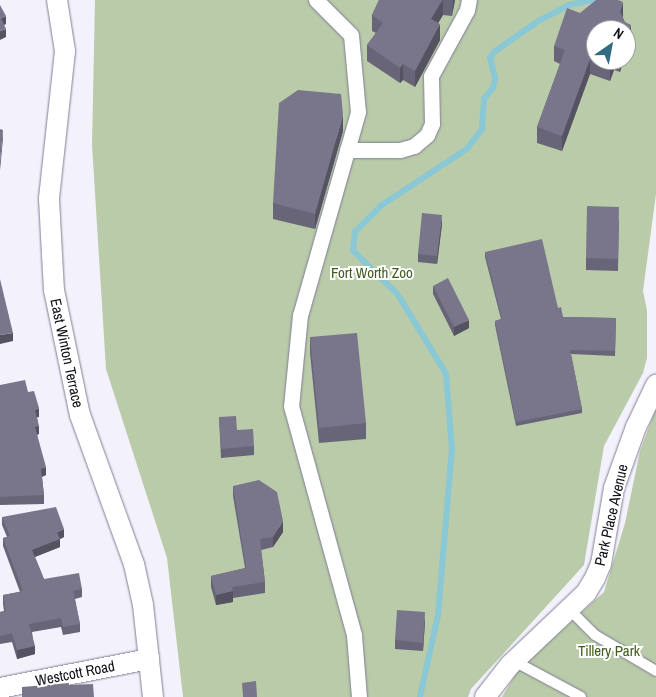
<!DOCTYPE html>
<style>
body{margin:0}
#map{position:relative;width:656px;height:697px;overflow:hidden;background:#f3f2fc;font-family:"Archivo Narrow",sans-serif}
div>[style]{position:absolute}
[style*='--x']{left:calc(var(--x)*1px);top:calc(var(--y)*1px);width:calc(var(--w)*1px);rotate:calc(var(--a)*1deg)}
.green>*{inset:0;background:#b9cba8}
.stream>*{height:5.5px;margin:-2.75px;padding:0 2.75px;transform-origin:2.75px;border-radius:2.75px;background:#8ac8d5}
.roads{filter:drop-shadow(0 0 1px #817e95) drop-shadow(0 0 1px #817e95)}
.service>*{height:10px;margin:-5px;padding:0 5px;transform-origin:5px;border-radius:5px;background:#fff}
.pedestrian>*{height:15px;margin:-7.5px;padding:0 7.5px;transform-origin:7.5px;border-radius:7.5px;background:#fff}
.minor>*{height:20px;margin:-10px;padding:0 10px;transform-origin:10px;border-radius:10px;background:#fff}
.wall>*{inset:0;background:#686578}
.shaded-wall>*{inset:0;background:#555362}
.building>*{inset:0;background:#79768c}
span{translate:-50% -50%;white-space:nowrap;text-align:center;line-height:1.15;-webkit-text-stroke:4px #fff;paint-order:stroke}
.park-label{font-size:15px;color:#415c1c}
.street-label{font-size:15px;color:#100f17}
.north{position:absolute;left:586px;top:20px;width:50px;height:50px;box-sizing:border-box;background:#fff;border:1px solid #9f9fa2;border-radius:50%;rotate:33deg;font-size:14px;font-weight:700;line-height:20px;text-align:center;color:#100f17}
.north::after{content:'';display:block;margin:auto;width:18px;height:22px;background:#306a83;clip-path:polygon(50% 0,100% 100%,50% 72%,0 100%)}
</style>
<div id="map">
<div class="green">
<div style="clip-path:polygon(evenodd,95px 0,656px 0,656px 194px,643px 291px,647px 310px,647px 358px,643px 373px,604px 446px,584px 565px,471px 689px,468px 697px,183px 697px,167px 558px,106px 369px,92px 145px,95px 0,596px 30px,626px 30px,626px 60px,596px 60px,596px 30px)"></div>
<div style="clip-path:polygon(656px 408px,656px 697px,502px 697px,518px 670px,604px 592px,625px 523px,640px 451px)"></div>
</div>
<div class="stream">
<div style="--x:420;--y:697;--w:84;--a:-77.6"></div>
<div style="--x:438;--y:615;--w:166;--a:-85.2"></div>
<div style="--x:452;--y:450;--w:76;--a:-94.5"></div>
<div style="--x:446;--y:374;--w:92;--a:-121.3"></div>
<div style="--x:398;--y:295;--w:63;--a:-135.6"></div>
<div style="--x:353;--y:251;--w:19;--a:-84"></div>
<div style="--x:355;--y:232;--w:38;--a:-45"></div>
<div style="--x:382;--y:205;--w:102;--a:-33.4"></div>
<div style="--x:467;--y:149;--w:25;--a:-53"></div>
<div style="--x:482;--y:129;--w:30;--a:-86"></div>
<div style="--x:484;--y:99;--w:14;--a:-51"></div>
<div style="--x:493;--y:88;--w:9;--a:-77"></div>
<div style="--x:495;--y:79;--w:22;--a:-103"></div>
<div style="--x:490;--y:58;--w:7;--a:-56"></div>
<div style="--x:494;--y:52;--w:52;--a:-34.9"></div>
<div style="--x:537;--y:22;--w:36;--a:-28"></div>
<div style="--x:569;--y:5;--w:25;--a:-12"></div>
</div>
<div class="roads">
<div class="service">
<div style="--x:569;--y:609;--w:37;--a:45"></div>
<div style="--x:595;--y:635;--w:71;--a:30.5"></div>
<div style="--x:514;--y:661;--w:76;--a:28.2"></div>
</div>
<div class="pedestrian">
<div style="--x:316;--y:0;--w:49;--a:45"></div>
<div style="--x:351;--y:35;--w:77;--a:84.8"></div>
<div style="--x:358;--y:112;--w:211;--a:105.9"></div>
<div style="--x:300;--y:315;--w:91;--a:95.6"></div>
<div style="--x:291;--y:406;--w:238;--a:74.6"></div>
<div style="--x:354;--y:635;--w:62;--a:85.4"></div>
<div style="--x:347;--y:150;--w:53;--a:0"></div>
<div style="--x:400;--y:150;--w:15;--a:-16"></div>
<div style="--x:414;--y:146;--w:17;--a:-40"></div>
<div style="--x:427;--y:135;--w:12;--a:-66"></div>
<div style="--x:432;--y:124;--w:48;--a:-91.2"></div>
<div style="--x:431;--y:76;--w:75;--a:-61.4"></div>
<div style="--x:467;--y:10;--w:10;--a:-79"></div>
</div>
<div class="minor">
<div style="--x:57;--y:0;--w:52;--a:81.1"></div>
<div style="--x:65;--y:51;--w:149;--a:96.2"></div>
<div style="--x:49;--y:199;--w:91;--a:86.9"></div>
<div style="--x:54;--y:290;--w:128;--a:78.3"></div>
<div style="--x:80;--y:415;--w:158;--a:70.1"></div>
<div style="--x:134;--y:564;--w:42;--a:77.6"></div>
<div style="--x:143;--y:605;--w:93;--a:83.8"></div>
<div style="--x:0;--y:688;--w:152;--a:-11"></div>
<div style="--x:485;--y:697;--w:41;--a:-52"></div>
<div style="--x:510;--y:665;--w:105;--a:-43.5"></div>
<div style="--x:586;--y:593;--w:17;--a:-59"></div>
<div style="--x:595;--y:578;--w:15;--a:-67"></div>
<div style="--x:601;--y:564;--w:77;--a:-80.3"></div>
<div style="--x:614;--y:488;--w:65;--a:-70.2"></div>
<div style="--x:636;--y:427;--w:47;--a:-64.5"></div>
</div>
</div>
<div class="wall">
<div style="clip-path:polygon(379px 0,455px 0,452px 16px,443px 15px,438px 23px,440px 40px,415px 87px,403px 80px,400px 83px,367px 61px,367px 45px,376px 33px,372px 31px,372px 15px)"></div>
<div style="clip-path:polygon(580px 13px,623px 18px,631px 40px,626px 55px,626px 30px,596px 60px,624px 60px,620px 72px,614px 70px,610px 81px,590px 74px,562px 151px,537px 143px,537px 127px,560px 64px,554px 61px,554px 46px)"></div>
<div style="clip-path:polygon(343px 131px,315px 229px,273px 219px,273px 203px)"></div>
<div style="clip-path:polygon(619px 219px,618px 271px,586px 270px,586px 258px)"></div>
<div style="clip-path:polygon(442px 224px,437px 264px,418px 262px,418px 254px)"></div>
<div style="clip-path:polygon(485px 252px,558px 308px,563px 317px,616px 318px,615px 356px,571px 354px,582px 409px,582px 413px,516px 426px,495px 325px,495px 321px,501px 319px,485px 257px)"></div>
<div style="clip-path:polygon(433px 286px,469px 328px,454px 336px,433px 294px)"></div>
<div style="clip-path:polygon(310px 337px,366px 423px,366px 439px,319px 443px,310px 353px)"></div>
<div style="clip-path:polygon(0 385px,28px 392px,39px 417px,37px 417px,39px 434px,37px 435px,46px 475px,42px 477px,44px 495px,44px 504px,0 505px)"></div>
<div style="clip-path:polygon(219px 417px,237px 430px,254px 446px,254px 455px,221px 458px)"></div>
<div style="clip-path:polygon(233px 486px,283px 532px,273px 547px,261px 550px,265px 582px,265px 593px,233px 598px,233px 602px,216px 605px,211px 587px,211px 576px,245px 568px,233px 496px)"></div>
<div style="clip-path:polygon(2px 517px,64px 537px,60px 539px,60px 547px,35px 557px,44px 579px,82px 589px,82px 597px,75px 599px,80px 624px,80px 632px,63px 635px,61px 627px,32px 632px,35px 654px,17px 659px,12px 642px,0 644px,0 612px,4px 611px,3px 604px,3px 595px,20px 592px,3px 546px,3px 538px,7px 537px,2px 525px)"></div>
<div style="clip-path:polygon(425px 620px,423px 651px,395px 649px,395px 640px)"></div>
</div>
<div class="shaded-wall">
<div style="clip-path:polygon(443px 0,443px 15px,431px 35px,431px 19px)"></div>
<div style="clip-path:polygon(453px 0,455px 0,452px 16px)"></div>
<div style="clip-path:polygon(623px 2px,623px 18px,620px 27px,620px 11px)"></div>
<div style="clip-path:polygon(6px 16px,6px 24px,1px 27px,1px 18px)"></div>
<div style="clip-path:polygon(440px 24px,440px 40px,415px 87px,415px 71px)"></div>
<div style="clip-path:polygon(631px 25px,631px 40px,626px 55px,626px 40px)"></div>
<div style="clip-path:polygon(6px 29px,6px 37px,0 40px,0 31px)"></div>
<div style="clip-path:polygon(590px 59px,590px 74px,562px 151px,562px 136px)"></div>
<div style="clip-path:polygon(612px 60px,614px 60px,614px 70px,610px 81px,610px 66px)"></div>
<div style="clip-path:polygon(620px 60px,624px 60px,620px 72px)"></div>
<div style="clip-path:polygon(403px 64px,403px 80px,400px 83px,400px 68px)"></div>
<div style="clip-path:polygon(343px 115px,343px 131px,315px 229px,315px 214px)"></div>
<div style="clip-path:polygon(3px 130px,3px 138px,0 170px,0 162px)"></div>
<div style="clip-path:polygon(442px 215px,442px 224px,437px 264px,437px 256px)"></div>
<div style="clip-path:polygon(469px 320px,469px 328px,454px 336px,454px 327px)"></div>
<div style="clip-path:polygon(13px 333px,13px 341px,0 344px,0 335px)"></div>
<div style="clip-path:polygon(39px 408px,39px 417px,35px 418px,35px 410px)"></div>
<div style="clip-path:polygon(39px 426px,39px 434px,35px 435px,35px 427px)"></div>
<div style="clip-path:polygon(46px 467px,46px 475px,41px 477px,41px 469px)"></div>
<div style="clip-path:polygon(283px 521px,283px 532px,273px 547px,273px 537px)"></div>
<div style="clip-path:polygon(64px 529px,64px 537px,60px 539px,60px 547px,32px 558px,32px 550px,57px 532px)"></div>
<div style="clip-path:polygon(233px 591px,233px 602px,216px 605px,216px 595px)"></div>
<div style="clip-path:polygon(425px 612px,425px 620px,423px 651px,423px 643px)"></div>
<div style="clip-path:polygon(35px 646px,35px 654px,17px 659px,17px 650px)"></div>
</div>
<div class="building">
<div style="clip-path:polygon(379px 0,442px 0,431px 19px,440px 24px,415px 71px,403px 64px,400px 68px,367px 45px,383px 23px,372px 15px)"></div>
<div style="clip-path:polygon(596px 0,618px 0,623px 2px,620px 11px,625px 22px,631px 25px,626px 40px,626px 30px,596px 30px,596px 60px,612px 60px,610px 66px,590px 59px,562px 136px,537px 127px,565px 50px,554px 46px,567px 8px,580px 13px)"></div>
<div style="clip-path:polygon(0 5px,6px 16px,1px 18px,6px 29px,0 31px)"></div>
<div style="clip-path:polygon(298px 90px,341px 94px,343px 115px,315px 214px,273px 203px,279px 103px)"></div>
<div style="clip-path:polygon(0 129px,3px 130px,0 162px)"></div>
<div style="clip-path:polygon(587px 206px,619px 207px,618px 259px,586px 258px)"></div>
<div style="clip-path:polygon(422px 213px,442px 215px,437px 256px,418px 254px)"></div>
<div style="clip-path:polygon(542px 239px,558px 308px,561px 307px,563px 317px,616px 318px,615px 351px,570px 350px,582px 409px,516px 422px,495px 321px,502px 319px,485px 252px)"></div>
<div style="clip-path:polygon(448px 278px,469px 320px,454px 327px,433px 286px)"></div>
<div style="clip-path:polygon(0 279px,13px 333px,0 335px)"></div>
<div style="clip-path:polygon(357px 333px,366px 423px,319px 428px,310px 337px)"></div>
<div style="clip-path:polygon(25px 380px,28px 392px,34px 391px,39px 408px,35px 410px,39px 426px,35px 427px,46px 467px,41px 469px,44px 495px,0 497px,0 385px)"></div>
<div style="clip-path:polygon(236px 416px,237px 430px,253px 429px,254px 446px,221px 449px,219px 417px)"></div>
<div style="clip-path:polygon(259px 480px,277px 492px,283px 521px,273px 537px,260px 539px,265px 582px,232px 587px,233px 591px,216px 595px,211px 576px,246px 568px,233px 486px)"></div>
<div style="clip-path:polygon(56px 507px,64px 529px,57px 532px,60px 539px,32px 550px,44px 579px,79px 573px,82px 589px,73px 591px,80px 624px,63px 627px,61px 618px,29px 624px,35px 646px,17px 650px,12px 633px,0 636px,0 612px,6px 611px,3px 595px,23px 591px,3px 538px,10px 536px,2px 517px)"></div>
<div style="clip-path:polygon(397px 610px,425px 612px,423px 643px,395px 640px)"></div>
<div style="clip-path:polygon(256px 681px,257px 697px,243px 697px,242px 683px)"></div>
<div style="clip-path:polygon(69px 683px,69px 685px,93px 684px,94px 697px,22px 697px,22px 687px)"></div>
</div>
<div class="park-label">
<span style="left:372px;top:273px">Fort Worth Zoo</span>
<span style="left:609px;top:651px">Tillery Park</span>
</div>
<div class="street-label">
<span style="left:67px;top:353px;rotate:78deg">East Winton Terrace</span>
<span style="left:611px;top:515px;rotate:-77deg">Park Place Avenue</span>
<span style="left:75px;top:673px;rotate:-11deg">Westcott Road</span>
</div>
<div class="north">N</div>
</div>
